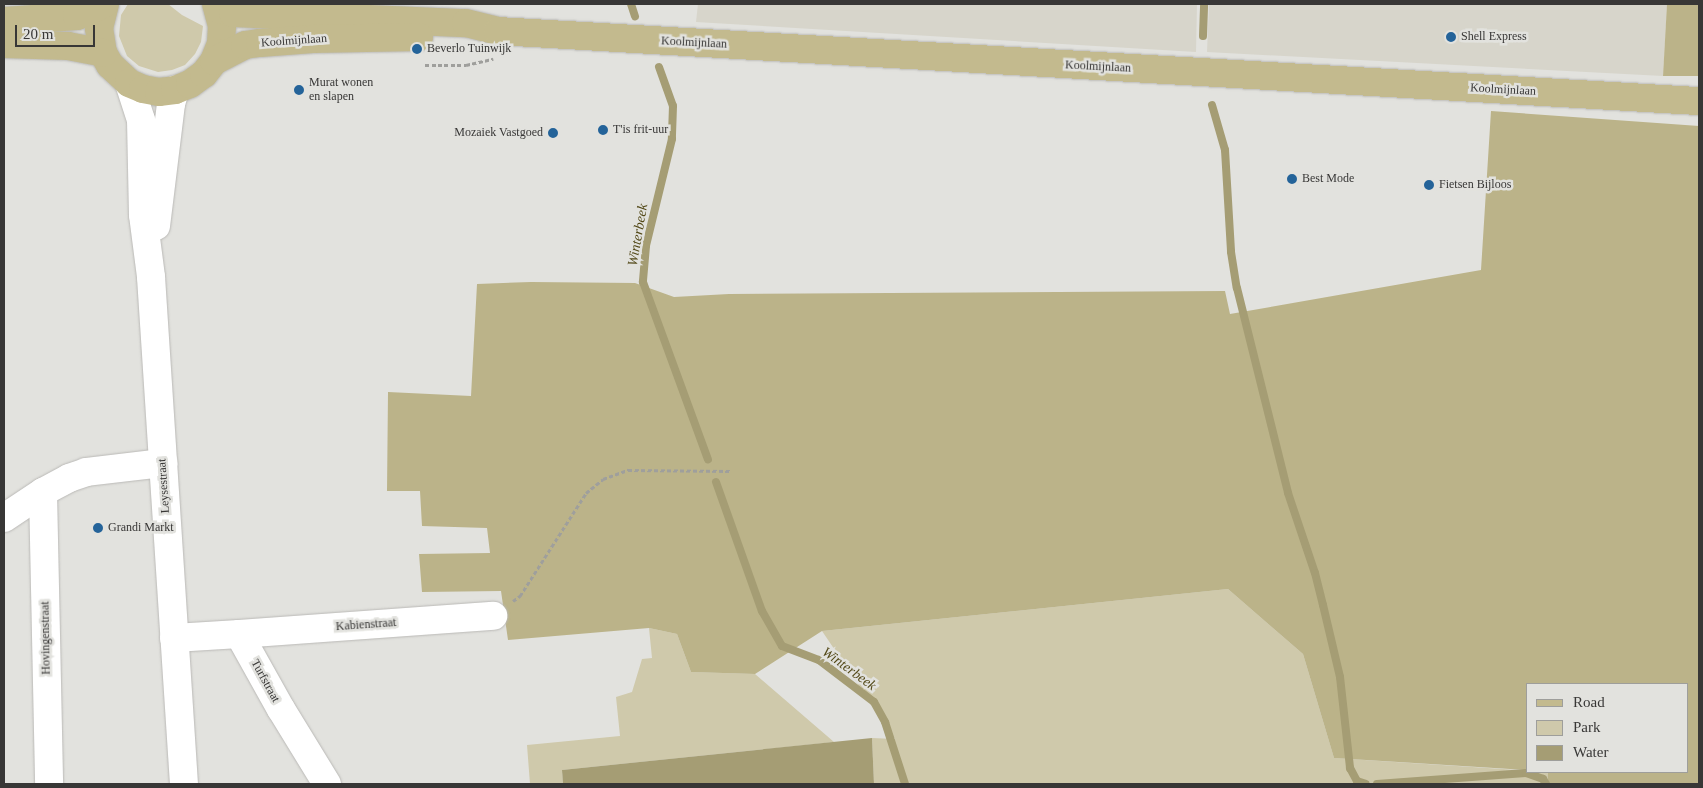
<!DOCTYPE html>
<style>
body{margin:0}
#map{position:relative;width:1703px;height:788px;overflow:hidden;background:#e2e2de;font-family:Georgia,serif}
div>[style]{position:absolute}
[style*='--x']{left:calc(var(--x)*1px);top:calc(var(--y)*1px);width:calc(var(--w)*1px);rotate:calc(var(--a)*1deg)}
.built>*{inset:0;background:#d7d5cb}
.green>*{inset:0;background:#cfc9ab}
.forest>*{inset:0;background:#bbb389}
.water>*{inset:0;background:#a59d74}
.stream>*{height:8px;margin:-4px;padding:0 4px;transform-origin:4px;border-radius:4px;background:#a59d74}
.path>*{height:3px;margin-top:-1.5px;transform-origin:0;background:repeating-linear-gradient(90deg,#9f9f9c 0 4px,transparent 0 6.5px)}
.roads{filter:drop-shadow(0 0 1px #bab9b6) drop-shadow(0 0 1px #bab9b6)}
.street>*{height:28px;margin:-14px;padding:0 14px;transform-origin:14px;border-radius:14px;background:#fff}
.primary>*{height:28px;margin:-14px;padding:0 14px;transform-origin:14px;border-radius:14px;background:#c3ba8e}
.dots>*{width:14px;height:14px;translate:-50% -50%;box-sizing:border-box;border:2px solid #e2e2de;border-radius:50%}
span{translate:-50% -50%;white-space:nowrap;text-align:center;line-height:1.15;-webkit-text-stroke:5px #e2e2de;paint-order:stroke}
.poi-label{font-size:12px;color:#383736}
.left{translate:0 -50%;text-align:left}
.right{translate:-100% -50%;text-align:right}
.street-label{font-size:12px;color:#383736}
.water-label{font-size:14px;color:#534918;font-style:italic}
.frame{position:absolute;inset:0;border:5px solid #383736;pointer-events:none}
.legend{position:absolute;left:1526px;top:683px;width:162px;height:90px;box-sizing:border-box;background:#e2e2de;border:1px solid #9e9e9b;margin:0;padding:6px 9px;list-style:none;font-size:15px;color:#383736}
.legend li{display:flex;align-items:center;gap:10px;height:25px}
.legend b{width:25px;border:1px solid #9e9e9b}
.scale{position:absolute;left:15px;top:25px;width:80px;height:22px;box-sizing:border-box;border:2px solid #383736;border-top:0;padding-left:6px;font-size:15px;line-height:18px;white-space:nowrap;color:#383736;-webkit-text-stroke:4px #e2e2de;paint-order:stroke}
</style>
<div id="map">
<div class="built">
<div style="clip-path:polygon(698px 4px,1197px 4px,1196px 52px,696px 22px)"></div>
<div style="clip-path:polygon(1209px 4px,1667px 4px,1663px 76px,1207px 52px)"></div>
</div>
<div class="green">
<div style="clip-path:polygon(128px 4px,168px 4px,182px 15px,203px 26px,201px 42px,195px 54px,185px 65px,172px 70px,158px 72px,139px 66px,127px 56px,119px 36px,121px 15px)"></div>
<div style="clip-path:polygon(1228px 589px,1303px 654px,1334px 758px,1548px 772px,1547px 784px,874px 784px,872px 738px,895px 739px,822px 631px)"></div>
<div style="clip-path:polygon(649px 628px,677px 634px,691px 672px,755px 674px,834px 742px,562px 770px,563px 784px,530px 784px,527px 745px,620px 736px,616px 697px,632px 692px,642px 659px,652px 658px)"></div>
</div>
<div class="forest">
<div style="clip-path:polygon(1667px 4px,1699px 4px,1699px 76px,1663px 76px)"></div>
<div style="clip-path:polygon(1491px 111px,1699px 126px,1699px 784px,1547px 784px,1548px 772px,1687px 772px,1687px 684px,1527px 684px,1527px 770px,1334px 758px,1303px 654px,1228px 589px,822px 631px,755px 674px,691px 672px,677px 634px,649px 628px,508px 640px,501px 591px,422px 592px,419px 554px,490px 553px,487px 528px,422px 526px,420px 491px,387px 491px,388px 392px,471px 396px,477px 284px,531px 282px,635px 283px,674px 297px,729px 294px,1225px 291px,1230px 314px,1481px 270px)"></div>
</div>
<div class="water">
<div style="clip-path:polygon(872px 738px,874px 784px,563px 784px,562px 770px)"></div>
</div>
<div class="stream">
<div style="--x:631;--y:4;--w:13;--a:72"></div>
<div style="--x:1203;--y:36;--w:32;--a:-88"></div>
<div style="--x:659;--y:67;--w:41;--a:70.3"></div>
<div style="--x:673;--y:106;--w:33;--a:92"></div>
<div style="--x:672;--y:139;--w:110;--a:103.7"></div>
<div style="--x:646;--y:246;--w:36;--a:95"></div>
<div style="--x:643;--y:282;--w:189;--a:69.9"></div>
<div style="--x:1212;--y:105;--w:47;--a:73.9"></div>
<div style="--x:1225;--y:150;--w:102;--a:86.6"></div>
<div style="--x:1231;--y:252;--w:36;--a:81"></div>
<div style="--x:1237;--y:288;--w:211;--a:76"></div>
<div style="--x:1288;--y:493;--w:84;--a:71.4"></div>
<div style="--x:1315;--y:573;--w:33;--a:76"></div>
<div style="--x:1323;--y:605;--w:74;--a:76.7"></div>
<div style="--x:1340;--y:677;--w:92;--a:83.7"></div>
<div style="--x:1350;--y:768;--w:15;--a:62"></div>
<div style="--x:1357;--y:781;--w:9;--a:18"></div>
<div style="--x:716;--y:482;--w:137;--a:70.4"></div>
<div style="--x:762;--y:611;--w:40;--a:60.3"></div>
<div style="--x:782;--y:646;--w:40;--a:21"></div>
<div style="--x:819;--y:660;--w:69;--a:37.4"></div>
<div style="--x:874;--y:702;--w:23;--a:61"></div>
<div style="--x:885;--y:722;--w:65;--a:72.1"></div>
<div style="--x:1377;--y:784;--w:149;--a:-4.2"></div>
<div style="--x:1526;--y:773;--w:18;--a:19"></div>
<div style="--x:1543;--y:779;--w:6;--a:59"></div>
</div>
<div class="path">
<div style="--x:425;--y:65;--w:41;--a:0"></div>
<div style="--x:466;--y:65;--w:28;--a:-13"></div>
<div style="--x:513;--y:601;--w:9;--a:-36"></div>
<div style="--x:520;--y:596;--w:122;--a:-57.3"></div>
<div style="--x:586;--y:493;--w:22;--a:-39"></div>
<div style="--x:603;--y:479;--w:27;--a:-20"></div>
<div style="--x:628;--y:470;--w:103;--a:0.6"></div>
</div>
<div class="roads">
<div class="street">
<div style="--x:129;--y:83;--w:39;--a:72"></div>
<div style="--x:141;--y:120;--w:95;--a:88.8"></div>
<div style="--x:143;--y:215;--w:63;--a:82.6"></div>
<div style="--x:151;--y:277;--w:508;--a:86.28"></div>
<div style="--x:156;--y:226;--w:123;--a:-83"></div>
<div style="--x:171;--y:104;--w:15;--a:-74"></div>
<div style="--x:43;--y:492;--w:292;--a:88.8"></div>
<div style="--x:4;--y:518;--w:47;--a:-33.7"></div>
<div style="--x:43;--y:492;--w:30;--a:-28"></div>
<div style="--x:69;--y:478;--w:18;--a:-19"></div>
<div style="--x:86;--y:472;--w:78;--a:-6.7"></div>
<div style="--x:239;--y:634;--w:255;--a:-4.1"></div>
<div style="--x:174;--y:638;--w:65;--a:-3.5"></div>
<div style="--x:239;--y:634;--w:86;--a:60.8"></div>
<div style="--x:281;--y:709;--w:88;--a:58.5"></div>
</div>
<div class="primary">
<div style="--x:105;--y:4;--w:25;--a:104"></div>
<div style="--x:99;--y:28;--w:25;--a:81"></div>
<div style="--x:103;--y:53;--w:14;--a:60"></div>
<div style="--x:110;--y:65;--w:26;--a:43"></div>
<div style="--x:129;--y:83;--w:15;--a:23"></div>
<div style="--x:143;--y:89;--w:16;--a:11"></div>
<div style="--x:159;--y:92;--w:16;--a:-7"></div>
<div style="--x:175;--y:90;--w:16;--a:-22"></div>
<div style="--x:190;--y:84;--w:17;--a:-36"></div>
<div style="--x:204;--y:74;--w:16;--a:-52"></div>
<div style="--x:214;--y:61;--w:18;--a:-68"></div>
<div style="--x:221;--y:44;--w:18;--a:-87"></div>
<div style="--x:222;--y:26;--w:23;--a:-105"></div>
<div style="--x:219;--y:9;--w:15;--a:16"></div>
<div style="--x:233;--y:13;--w:233;--a:2.5"></div>
<div style="--x:466;--y:23;--w:33;--a:14"></div>
<div style="--x:498;--y:31;--w:1203;--a:3.34"></div>
<div style="--x:4;--y:21;--w:73;--a:-3.9"></div>
<div style="--x:77;--y:16;--w:30;--a:-24"></div>
<div style="--x:4;--y:44;--w:64;--a:1.8"></div>
<div style="--x:68;--y:46;--w:36;--a:11"></div>
<div style="--x:214;--y:61;--w:35;--a:-27"></div>
<div style="--x:245;--y:45;--w:15;--a:-8"></div>
<div style="--x:260;--y:43;--w:53;--a:-4.3"></div>
<div style="--x:313;--y:39;--w:106;--a:-1.1"></div>
</div>
</div>
<div class="dots">
<div style="left:1451px;top:37px;background:#246399"></div>
<div style="left:417px;top:49px;background:#246399"></div>
<div style="left:299px;top:90px;background:#246399"></div>
<div style="left:603px;top:130px;background:#246399"></div>
<div style="left:553px;top:133px;background:#246399"></div>
<div style="left:1292px;top:179px;background:#246399"></div>
<div style="left:1429px;top:185px;background:#246399"></div>
<div style="left:98px;top:528px;background:#246399"></div>
</div>
<div class="poi-label">
<span class="left" style="left:1461px;top:37px">Shell Express</span>
<span class="left" style="left:427px;top:49px">Beverlo Tuinwijk</span>
<span class="left" style="left:309px;top:90px">Murat wonen<br>en slapen</span>
<span class="left" style="left:613px;top:130px">T'is frit-uur</span>
<span class="right" style="left:543px;top:133px">Mozaiek Vastgoed</span>
<span class="left" style="left:1302px;top:179px">Best Mode</span>
<span class="left" style="left:1439px;top:185px">Fietsen Bijloos</span>
<span class="left" style="left:108px;top:528px">Grandi Markt</span>
</div>
<div class="street-label">
<span style="left:294px;top:41px;rotate:-4deg">Koolmijnlaan</span>
<span style="left:694px;top:43px;rotate:3deg">Koolmijnlaan</span>
<span style="left:1098px;top:67px;rotate:3deg">Koolmijnlaan</span>
<span style="left:1503px;top:90px;rotate:3deg">Koolmijnlaan</span>
<span style="left:164px;top:486px;rotate:-94deg">Leysestraat</span>
<span style="left:366px;top:625px;rotate:-4deg">Kabienstraat</span>
<span style="left:46px;top:638px;rotate:-91deg">Hovingenstraat</span>
<span style="left:265px;top:681px;rotate:61deg">Turfstraat</span>
</div>
<div class="water-label">
<span style="left:638px;top:235px;rotate:-80deg">Winterbeek</span>
<span style="left:849px;top:669px;rotate:36deg">Winterbeek</span>
</div>
<div class="frame"></div>
<ul class="legend">
<li><b style="height:6px;background:#c3ba8e"></b>Road</li>
<li><b style="height:14px;background:#cfc9ab"></b>Park</li>
<li><b style="height:14px;background:#a59d74"></b>Water</li>
</ul>
<div class="scale">20 m</div>
</div>
